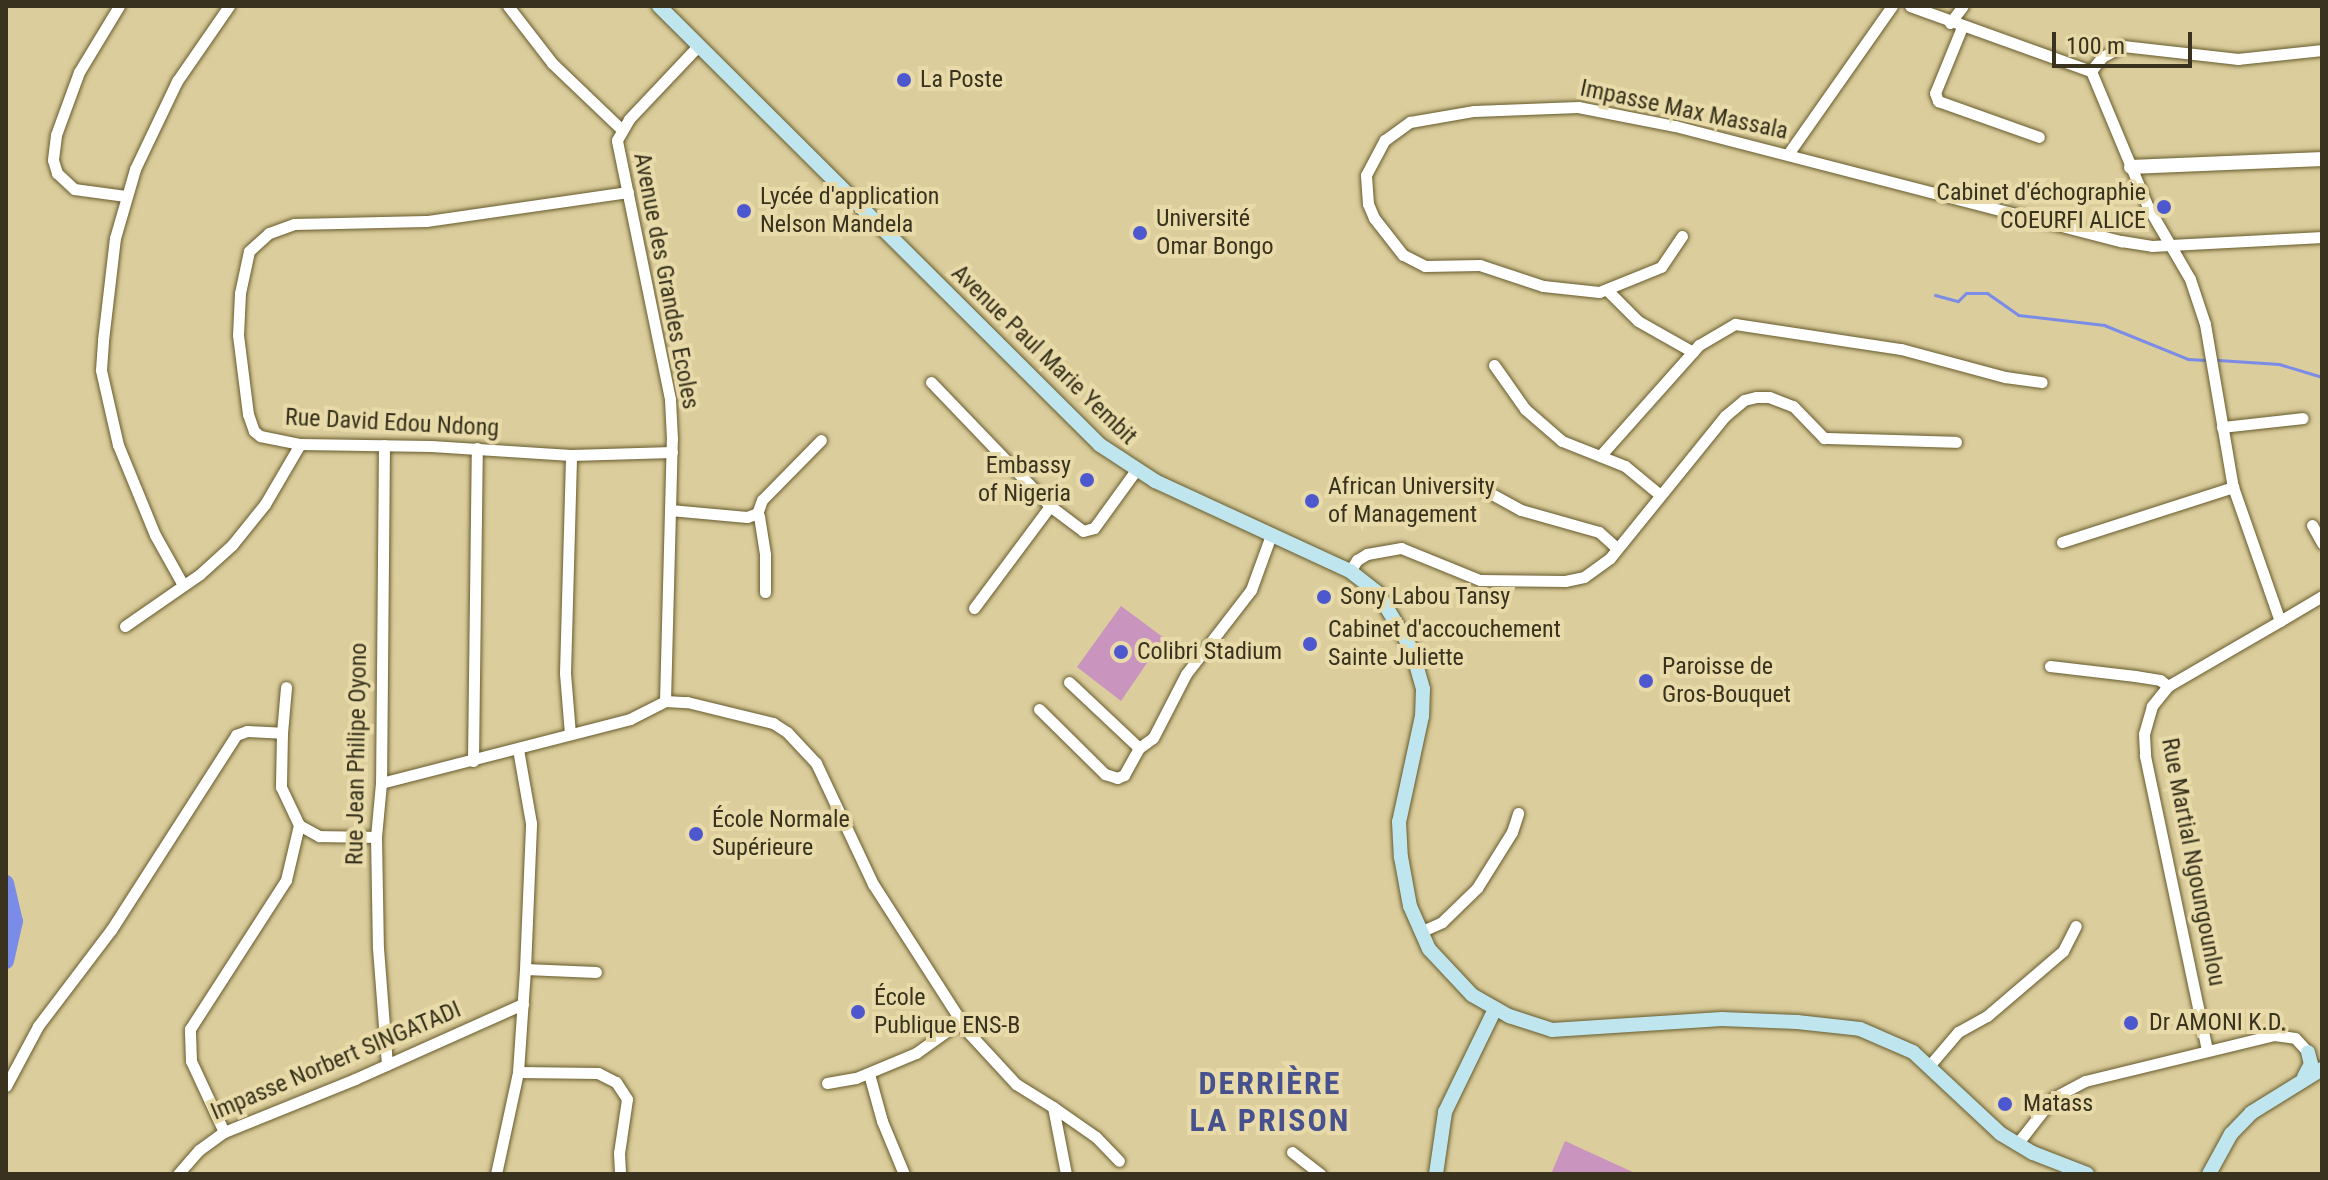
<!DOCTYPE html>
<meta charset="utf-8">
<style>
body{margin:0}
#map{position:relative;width:2328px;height:1180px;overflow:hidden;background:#dbcd9c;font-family:"Roboto Condensed",sans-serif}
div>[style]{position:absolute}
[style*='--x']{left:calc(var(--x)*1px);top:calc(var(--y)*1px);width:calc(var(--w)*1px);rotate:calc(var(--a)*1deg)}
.green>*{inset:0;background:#c994bd}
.stream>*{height:3px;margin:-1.5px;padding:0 1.5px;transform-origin:1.5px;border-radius:1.5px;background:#7b8be8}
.river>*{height:16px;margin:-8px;padding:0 8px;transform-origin:8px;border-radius:8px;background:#7b8be8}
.roads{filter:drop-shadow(0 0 2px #675b2d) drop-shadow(0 0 2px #675b2d)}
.minor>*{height:11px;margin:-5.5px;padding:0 5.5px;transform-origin:5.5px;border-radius:5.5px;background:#fff}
.tertiary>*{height:14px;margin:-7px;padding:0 7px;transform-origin:7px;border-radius:7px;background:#fff}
.secondary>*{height:14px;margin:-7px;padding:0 7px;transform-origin:7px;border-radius:7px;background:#bfe6ee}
.dots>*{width:22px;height:22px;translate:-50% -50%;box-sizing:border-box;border:4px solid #e8dba9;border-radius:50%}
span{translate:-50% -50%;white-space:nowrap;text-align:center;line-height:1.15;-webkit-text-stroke:8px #e8dba9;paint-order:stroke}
.poi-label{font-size:24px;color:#38321e}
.left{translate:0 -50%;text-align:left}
.right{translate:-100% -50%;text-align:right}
.street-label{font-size:24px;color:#38321e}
.district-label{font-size:32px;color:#47518e;font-weight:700;letter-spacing:2px}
.frame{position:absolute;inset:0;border:8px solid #38321e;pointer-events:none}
.scale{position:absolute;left:2052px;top:32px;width:140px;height:36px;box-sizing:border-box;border:4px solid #38321e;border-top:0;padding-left:10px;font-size:24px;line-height:28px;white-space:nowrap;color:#38321e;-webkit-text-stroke:6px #e8dba9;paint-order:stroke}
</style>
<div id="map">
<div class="green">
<div style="clip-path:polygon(1121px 606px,1164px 638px,1121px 701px,1077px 667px)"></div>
<div style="clip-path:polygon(1565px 1141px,1637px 1174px,1551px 1174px)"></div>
</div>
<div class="stream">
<div style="--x:1935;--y:295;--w:24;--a:15"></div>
<div style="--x:1958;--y:301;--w:11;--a:-45"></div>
<div style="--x:1966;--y:293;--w:21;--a:0"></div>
<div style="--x:1987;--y:293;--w:38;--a:35"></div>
<div style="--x:2018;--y:315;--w:87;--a:6.6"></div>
<div style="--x:2104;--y:325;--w:91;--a:22"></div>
<div style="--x:2188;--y:359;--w:17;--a:3"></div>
<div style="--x:2218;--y:360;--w:61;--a:3.8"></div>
<div style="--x:2279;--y:364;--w:45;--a:16.8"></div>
</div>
<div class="river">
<div style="--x:6;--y:883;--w:39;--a:77"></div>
<div style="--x:15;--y:921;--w:41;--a:102.7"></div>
</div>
<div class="roads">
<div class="minor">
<div style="--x:119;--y:6;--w:77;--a:121.2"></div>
<div style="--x:79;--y:72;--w:67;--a:110.1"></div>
<div style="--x:56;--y:135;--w:25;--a:97"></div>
<div style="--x:53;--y:160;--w:14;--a:73"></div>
<div style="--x:57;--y:173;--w:23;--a:43"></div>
<div style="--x:74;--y:189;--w:52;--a:7.7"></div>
<div style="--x:508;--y:6;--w:72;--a:52.3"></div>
<div style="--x:552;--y:63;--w:95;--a:43.7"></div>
<div style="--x:1910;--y:6;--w:192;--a:19.8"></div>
<div style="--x:2091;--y:71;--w:147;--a:67.3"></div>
<div style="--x:2148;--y:207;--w:83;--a:59.7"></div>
<div style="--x:2190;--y:279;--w:47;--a:71.6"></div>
<div style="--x:2205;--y:324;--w:165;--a:80.3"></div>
<div style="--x:2233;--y:487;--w:142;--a:70.7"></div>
<div style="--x:2280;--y:621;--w:129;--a:149.9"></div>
<div style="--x:2168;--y:686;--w:26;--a:129"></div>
<div style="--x:2152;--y:706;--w:29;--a:106"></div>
<div style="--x:2144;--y:734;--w:22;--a:87"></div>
<div style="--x:2145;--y:756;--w:299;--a:78.1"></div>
<div style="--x:1950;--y:23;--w:21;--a:-53"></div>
<div style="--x:1962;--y:27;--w:71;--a:112.2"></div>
<div style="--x:1935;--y:93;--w:9;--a:69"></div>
<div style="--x:1938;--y:101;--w:107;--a:19.6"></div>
<div style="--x:2091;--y:71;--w:18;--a:-52"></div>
<div style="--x:2102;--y:57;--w:24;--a:-28"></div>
<div style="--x:2123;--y:46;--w:116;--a:6.4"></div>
<div style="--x:2238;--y:59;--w:84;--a:-6.1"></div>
<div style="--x:1788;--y:154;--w:181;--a:-54.9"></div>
<div style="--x:628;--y:192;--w:204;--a:171.8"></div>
<div style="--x:426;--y:221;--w:132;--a:178.7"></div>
<div style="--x:294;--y:224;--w:27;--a:160"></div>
<div style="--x:269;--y:233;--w:27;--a:138"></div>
<div style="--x:249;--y:251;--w:43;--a:102.1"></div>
<div style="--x:240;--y:293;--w:42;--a:92.7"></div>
<div style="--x:238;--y:335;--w:80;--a:82.8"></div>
<div style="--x:248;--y:414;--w:18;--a:71"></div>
<div style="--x:254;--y:431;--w:8;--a:40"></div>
<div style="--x:260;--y:436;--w:41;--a:11.3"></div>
<div style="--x:300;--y:444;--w:131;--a:0.9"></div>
<div style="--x:431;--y:446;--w:140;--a:3.7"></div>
<div style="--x:571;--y:455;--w:101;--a:-1.7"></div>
<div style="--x:1682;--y:236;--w:37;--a:124"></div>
<div style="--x:1661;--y:267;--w:67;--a:158"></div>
<div style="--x:1599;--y:292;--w:56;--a:-173.9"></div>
<div style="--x:1543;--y:286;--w:66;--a:-161.6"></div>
<div style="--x:1480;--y:265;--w:55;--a:179"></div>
<div style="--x:1425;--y:266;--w:25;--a:-153"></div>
<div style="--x:1403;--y:255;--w:47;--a:-128.1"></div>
<div style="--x:1374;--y:218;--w:15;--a:-113"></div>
<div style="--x:1368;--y:204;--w:29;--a:-94"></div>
<div style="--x:1366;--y:175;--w:40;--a:-62"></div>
<div style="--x:1385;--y:140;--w:31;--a:-36"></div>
<div style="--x:1410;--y:122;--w:65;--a:-9.8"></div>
<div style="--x:1474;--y:111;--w:104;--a:-2.2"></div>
<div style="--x:1578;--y:107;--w:99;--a:11.1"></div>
<div style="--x:1675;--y:126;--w:461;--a:14.5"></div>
<div style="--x:2121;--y:241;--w:31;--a:9"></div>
<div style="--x:2152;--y:246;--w:170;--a:-3"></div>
<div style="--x:1608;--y:291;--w:42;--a:45"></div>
<div style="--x:1638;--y:321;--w:63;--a:29.4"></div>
<div style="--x:1494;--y:365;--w:54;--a:54.8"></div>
<div style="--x:1525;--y:409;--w:49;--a:40.9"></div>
<div style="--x:1562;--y:441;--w:68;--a:21.6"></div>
<div style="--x:1625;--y:466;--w:44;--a:39.5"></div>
<div style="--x:931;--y:382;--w:172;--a:46.2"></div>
<div style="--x:1050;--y:506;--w:41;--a:37.1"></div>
<div style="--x:1083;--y:531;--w:11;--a:-15"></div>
<div style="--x:1094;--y:528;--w:72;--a:-54.1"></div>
<div style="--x:2222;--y:427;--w:81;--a:-6.3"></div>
<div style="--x:384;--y:445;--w:338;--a:90.5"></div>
<div style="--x:381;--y:783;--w:54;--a:95.3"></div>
<div style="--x:376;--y:837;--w:111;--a:89"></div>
<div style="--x:378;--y:948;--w:117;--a:85.6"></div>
<div style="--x:1600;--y:456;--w:149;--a:-48.3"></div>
<div style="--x:1699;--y:345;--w:42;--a:-30.3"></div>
<div style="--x:1735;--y:324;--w:168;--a:8.6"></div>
<div style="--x:1901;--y:349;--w:108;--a:15.1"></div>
<div style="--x:2005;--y:377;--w:37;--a:8"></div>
<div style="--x:1479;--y:487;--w:48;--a:28.7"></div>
<div style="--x:1521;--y:510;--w:81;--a:15.8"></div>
<div style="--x:1599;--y:532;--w:24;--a:42"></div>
<div style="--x:670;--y:510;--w:77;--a:5.2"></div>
<div style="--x:747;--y:517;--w:9;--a:-21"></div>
<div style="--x:758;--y:511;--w:12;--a:-70"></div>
<div style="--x:762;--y:500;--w:84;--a:-45.5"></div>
<div style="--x:759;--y:516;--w:39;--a:81"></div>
<div style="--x:765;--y:555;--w:37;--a:90"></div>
<div style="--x:2312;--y:525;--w:21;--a:61"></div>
<div style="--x:2062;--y:542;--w:180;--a:-17.8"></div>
<div style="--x:1350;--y:571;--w:13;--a:-58"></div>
<div style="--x:1357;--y:560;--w:12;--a:-31"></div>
<div style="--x:1367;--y:554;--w:35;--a:-10"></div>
<div style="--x:1401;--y:548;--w:85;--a:22.1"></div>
<div style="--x:1480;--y:580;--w:85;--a:0.7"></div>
<div style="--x:1565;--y:581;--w:19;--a:-12"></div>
<div style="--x:1584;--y:577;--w:32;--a:-36"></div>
<div style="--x:1610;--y:558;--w:183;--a:-51"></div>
<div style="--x:1725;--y:416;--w:25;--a:-40"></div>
<div style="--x:1744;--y:400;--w:12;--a:-14"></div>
<div style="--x:1756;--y:397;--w:13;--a:0"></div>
<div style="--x:1769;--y:397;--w:26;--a:21"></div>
<div style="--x:1793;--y:406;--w:45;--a:45.9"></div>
<div style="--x:1824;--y:438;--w:132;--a:1.7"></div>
<div style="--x:183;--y:585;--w:57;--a:-119.2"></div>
<div style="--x:155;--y:535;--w:97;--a:-112.3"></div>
<div style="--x:118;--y:445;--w:77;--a:-102.8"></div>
<div style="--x:101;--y:370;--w:30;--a:-86"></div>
<div style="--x:103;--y:340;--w:103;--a:-83.3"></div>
<div style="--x:115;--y:238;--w:72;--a:-73.8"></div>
<div style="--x:135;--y:169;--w:98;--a:-64.5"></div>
<div style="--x:177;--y:81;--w:91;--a:-55.3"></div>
<div style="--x:974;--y:608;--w:127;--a:-53.3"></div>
<div style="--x:2280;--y:621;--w:49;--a:-30.8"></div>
<div style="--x:125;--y:626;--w:91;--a:-34.7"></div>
<div style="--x:200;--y:574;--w:43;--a:-42.2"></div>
<div style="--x:232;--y:545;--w:53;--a:-51.2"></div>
<div style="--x:265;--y:504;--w:69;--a:-59.7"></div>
<div style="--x:2050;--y:666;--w:86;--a:6.7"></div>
<div style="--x:2135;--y:676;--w:25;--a:9"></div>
<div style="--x:2160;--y:680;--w:10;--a:37"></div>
<div style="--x:1069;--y:682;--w:96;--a:43.3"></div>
<div style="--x:665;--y:701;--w:262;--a:-88.5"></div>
<div style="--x:672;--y:439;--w:40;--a:-92.9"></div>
<div style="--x:670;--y:399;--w:264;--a:-101.6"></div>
<div style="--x:617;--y:140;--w:24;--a:-60"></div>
<div style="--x:629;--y:119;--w:102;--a:-46.6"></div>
<div style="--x:665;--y:701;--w:22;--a:3"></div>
<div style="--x:687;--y:702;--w:89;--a:13.7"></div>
<div style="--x:773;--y:723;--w:17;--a:33"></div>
<div style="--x:787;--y:732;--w:42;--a:46.9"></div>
<div style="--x:816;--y:763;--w:134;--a:64.8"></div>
<div style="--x:873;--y:884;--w:176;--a:57.3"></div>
<div style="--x:968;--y:1032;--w:71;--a:47.3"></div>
<div style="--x:1016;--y:1084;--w:44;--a:31.9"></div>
<div style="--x:1053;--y:1107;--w:68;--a:79"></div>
<div style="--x:1039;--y:709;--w:93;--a:44.6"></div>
<div style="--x:1105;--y:774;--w:13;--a:18"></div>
<div style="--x:1117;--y:778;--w:8;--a:-23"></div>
<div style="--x:1124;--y:775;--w:31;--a:-61"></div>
<div style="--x:1139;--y:748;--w:17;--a:-36"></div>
<div style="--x:1153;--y:738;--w:72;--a:-62.7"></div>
<div style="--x:1186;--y:674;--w:106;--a:-52.3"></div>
<div style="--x:1251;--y:590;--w:59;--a:-70"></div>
<div style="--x:282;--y:733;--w:46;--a:-85"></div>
<div style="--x:570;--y:734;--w:61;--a:-94.7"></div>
<div style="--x:565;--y:673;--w:218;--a:-88.4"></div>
<div style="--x:473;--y:761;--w:313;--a:-89.3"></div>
<div style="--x:381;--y:783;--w:257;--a:-14.4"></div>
<div style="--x:630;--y:719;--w:39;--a:-27"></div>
<div style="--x:1420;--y:932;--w:24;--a:-24"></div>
<div style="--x:1442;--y:922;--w:49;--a:-44.2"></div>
<div style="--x:1477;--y:888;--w:66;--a:-58"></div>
<div style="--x:1512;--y:832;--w:20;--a:-72"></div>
<div style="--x:525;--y:969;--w:71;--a:2.4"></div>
<div style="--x:1929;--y:1066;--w:45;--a:-49.5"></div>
<div style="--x:1958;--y:1032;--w:33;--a:-29"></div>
<div style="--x:1987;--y:1016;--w:100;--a:-40.5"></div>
<div style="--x:2063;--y:951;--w:28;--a:-63"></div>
<div style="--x:518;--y:1072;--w:80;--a:0.7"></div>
<div style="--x:598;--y:1073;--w:20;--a:27"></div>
<div style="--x:616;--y:1082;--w:20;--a:57"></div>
<div style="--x:627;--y:1099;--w:55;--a:98.4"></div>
<div style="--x:619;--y:1153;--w:21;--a:87"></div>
<div style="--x:869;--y:1074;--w:49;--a:74.5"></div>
<div style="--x:882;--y:1121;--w:57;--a:67.5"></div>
<div style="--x:827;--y:1083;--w:29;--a:-10"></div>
<div style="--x:856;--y:1078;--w:65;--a:-22.6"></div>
<div style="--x:916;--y:1053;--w:55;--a:-35.4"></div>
<div style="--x:6;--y:1086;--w:68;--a:-61.9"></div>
<div style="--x:38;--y:1026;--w:121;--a:-52.8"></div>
<div style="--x:111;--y:930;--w:232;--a:-57.3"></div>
<div style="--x:236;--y:735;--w:12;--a:-20"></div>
<div style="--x:247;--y:731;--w:35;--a:3"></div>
<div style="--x:282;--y:733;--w:54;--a:91.1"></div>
<div style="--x:281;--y:787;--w:42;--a:64.7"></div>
<div style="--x:299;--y:825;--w:23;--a:29"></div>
<div style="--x:319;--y:836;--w:57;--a:1"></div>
<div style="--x:1053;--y:1107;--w:52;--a:34.9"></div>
<div style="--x:1096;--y:1137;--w:33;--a:46"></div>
<div style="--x:224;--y:1132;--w:78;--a:-114.9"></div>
<div style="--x:191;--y:1061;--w:32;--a:-92"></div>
<div style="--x:190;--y:1029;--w:177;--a:-57.2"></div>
<div style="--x:286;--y:880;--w:57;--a:-76.7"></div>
<div style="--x:2017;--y:1144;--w:58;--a:-52"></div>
<div style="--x:2053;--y:1098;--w:36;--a:-28"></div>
<div style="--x:2085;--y:1081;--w:195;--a:-13.7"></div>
<div style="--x:2274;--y:1035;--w:21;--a:8"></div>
<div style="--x:2295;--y:1038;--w:19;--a:47"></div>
<div style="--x:1292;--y:1152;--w:36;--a:38"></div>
<div style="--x:178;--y:1174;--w:32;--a:-49"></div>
<div style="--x:199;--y:1150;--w:31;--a:-36"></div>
<div style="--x:224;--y:1132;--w:141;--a:-22"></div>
<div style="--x:355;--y:1079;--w:184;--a:-24.1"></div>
<div style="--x:496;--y:1174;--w:104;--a:-77.8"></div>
<div style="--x:518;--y:1072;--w:103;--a:-86.1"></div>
<div style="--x:525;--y:969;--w:146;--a:-87.6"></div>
<div style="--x:531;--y:823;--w:75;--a:-100"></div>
</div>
<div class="tertiary">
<div style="--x:2131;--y:167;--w:191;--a:-2.4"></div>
</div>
<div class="secondary">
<div style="--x:659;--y:6;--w:622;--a:44.87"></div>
<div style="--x:1100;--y:445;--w:66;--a:33.2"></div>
<div style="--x:1155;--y:481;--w:215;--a:24.8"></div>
<div style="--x:1350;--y:571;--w:36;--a:38"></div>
<div style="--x:1378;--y:593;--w:66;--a:59.2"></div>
<div style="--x:1412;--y:650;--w:41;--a:74.2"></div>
<div style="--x:1423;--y:689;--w:27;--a:92"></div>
<div style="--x:1422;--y:716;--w:108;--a:102.2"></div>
<div style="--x:1399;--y:822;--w:35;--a:87"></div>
<div style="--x:1401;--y:857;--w:50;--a:79.6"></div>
<div style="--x:1410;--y:906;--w:47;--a:66.2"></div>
<div style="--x:1429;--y:949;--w:63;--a:46.9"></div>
<div style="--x:1472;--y:995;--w:43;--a:29.6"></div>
<div style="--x:1509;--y:1016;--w:45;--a:18"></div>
<div style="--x:1552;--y:1030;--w:170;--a:-3.7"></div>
<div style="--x:1722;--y:1019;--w:75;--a:2.3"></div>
<div style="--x:1797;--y:1022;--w:63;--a:6.3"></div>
<div style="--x:1860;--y:1029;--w:58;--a:23.5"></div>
<div style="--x:1913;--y:1052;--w:120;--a:43"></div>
<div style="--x:2001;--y:1134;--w:37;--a:31"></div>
<div style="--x:2033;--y:1153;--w:58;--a:21.3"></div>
<div style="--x:2304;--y:1077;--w:15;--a:-62"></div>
<div style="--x:2311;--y:1064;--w:12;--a:-104"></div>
<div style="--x:1436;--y:1174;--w:63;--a:-81.7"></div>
<div style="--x:1445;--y:1112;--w:114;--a:-64.1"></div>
<div style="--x:2209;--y:1174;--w:46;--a:-61.2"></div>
<div style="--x:2231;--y:1134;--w:29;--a:-46"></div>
<div style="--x:2251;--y:1113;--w:84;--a:-31.8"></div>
</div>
</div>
<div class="dots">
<div style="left:904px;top:80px;background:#4e58ce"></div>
<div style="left:2164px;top:207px;background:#4e58ce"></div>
<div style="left:744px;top:211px;background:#4e58ce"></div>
<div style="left:1140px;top:233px;background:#4e58ce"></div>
<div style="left:1087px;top:480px;background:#4e58ce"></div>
<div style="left:1312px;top:501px;background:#4e58ce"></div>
<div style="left:1324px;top:597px;background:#4e58ce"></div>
<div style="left:1310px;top:644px;background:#4e58ce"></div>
<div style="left:1121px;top:652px;background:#4e58ce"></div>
<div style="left:1646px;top:681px;background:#4e58ce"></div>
<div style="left:696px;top:834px;background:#4e58ce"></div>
<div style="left:858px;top:1012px;background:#4e58ce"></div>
<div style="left:2131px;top:1023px;background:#4e58ce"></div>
<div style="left:2005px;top:1104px;background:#4e58ce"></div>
</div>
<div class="poi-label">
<span class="left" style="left:920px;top:80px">La Poste</span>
<span class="right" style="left:2146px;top:207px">Cabinet d'échographie<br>COEURFI ALICE</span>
<span class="left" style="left:760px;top:211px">Lycée d'application<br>Nelson Mandela</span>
<span class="left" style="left:1156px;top:233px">Université<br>Omar Bongo</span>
<span class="right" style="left:1071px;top:480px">Embassy<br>of Nigeria</span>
<span class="left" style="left:1328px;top:501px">African University<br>of Management</span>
<span class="left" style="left:1340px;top:597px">Sony Labou Tansy</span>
<span class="left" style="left:1328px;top:644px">Cabinet d'accouchement<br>Sainte Juliette</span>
<span class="left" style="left:1137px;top:652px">Colibri Stadium</span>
<span class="left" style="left:1662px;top:681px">Paroisse de<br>Gros-Bouquet</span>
<span class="left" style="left:712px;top:834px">École Normale<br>Supérieure</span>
<span class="left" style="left:874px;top:1012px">École<br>Publique ENS-B</span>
<span class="left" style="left:2149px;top:1023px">Dr AMONI K.D.</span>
<span class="left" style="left:2023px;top:1104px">Matass</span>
</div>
<div class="street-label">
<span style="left:1684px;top:110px;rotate:12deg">Impasse Max Massala</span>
<span style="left:666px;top:281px;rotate:79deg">Avenue des Grandes Ecoles</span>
<span style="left:1044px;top:355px;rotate:44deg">Avenue Paul Marie Yembit</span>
<span style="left:392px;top:423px;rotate:3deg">Rue David Edou Ndong</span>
<span style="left:357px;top:754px;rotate:-89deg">Rue Jean Philipe Oyono</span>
<span style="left:2193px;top:862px;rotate:79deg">Rue Martial Ngoungounlou</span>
<span style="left:336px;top:1061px;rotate:-23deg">Impasse Norbert SINGATADI</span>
</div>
<div class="district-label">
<span style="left:1270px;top:1102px">DERRIÈRE<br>LA PRISON</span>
</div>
<div class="frame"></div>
<div class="scale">100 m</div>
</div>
